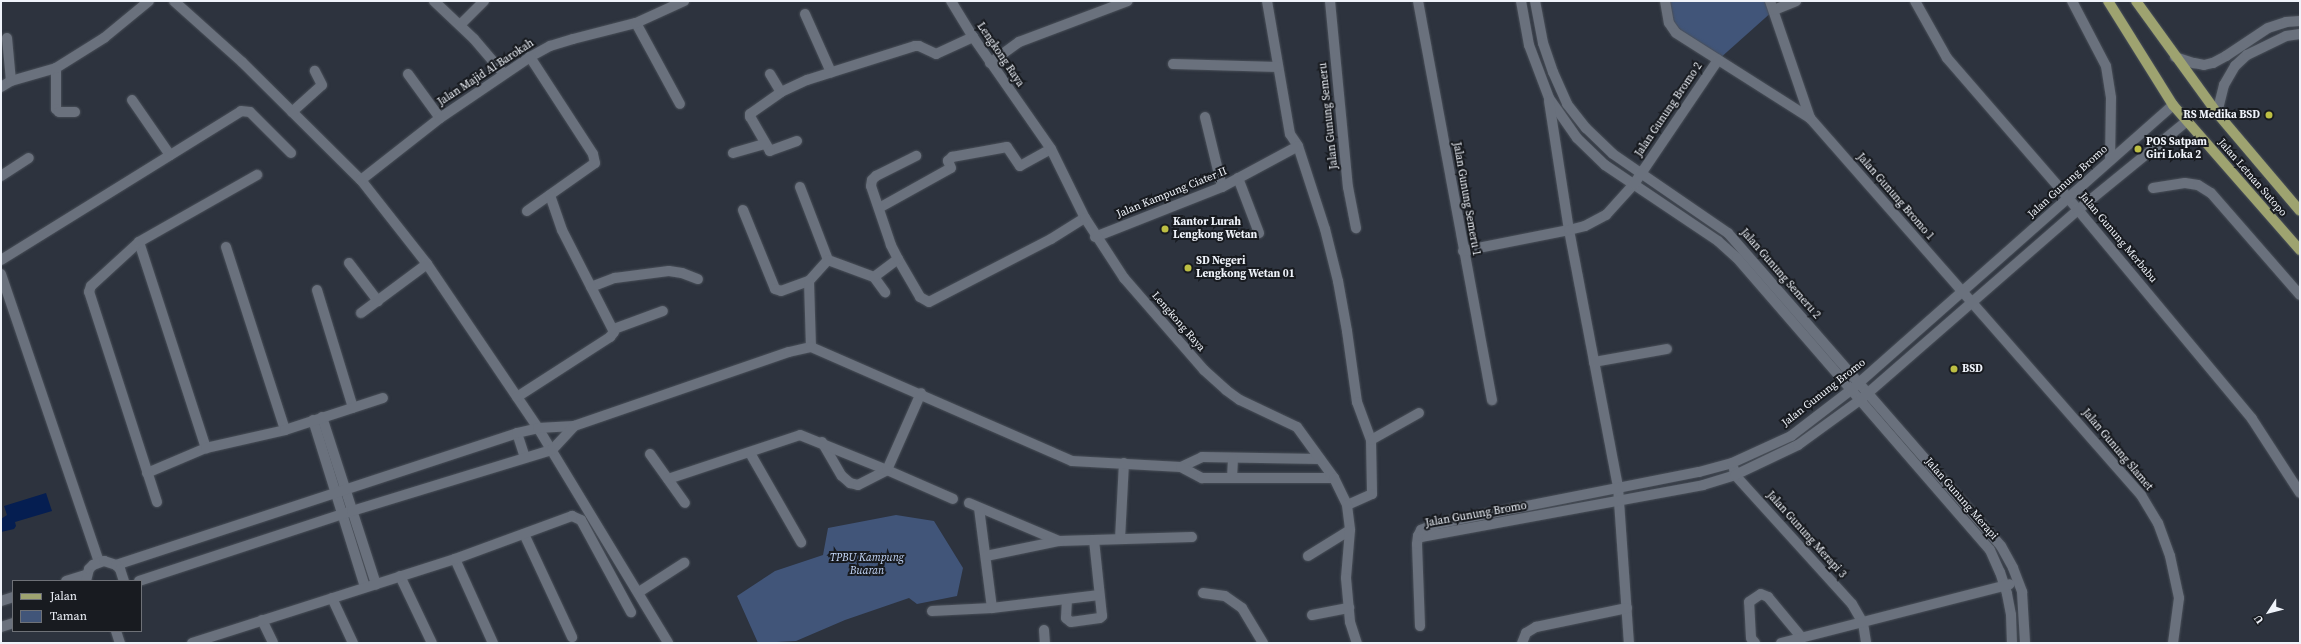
<!DOCTYPE html>
<style>
body{margin:0}
#map{position:relative;width:2301px;height:644px;overflow:hidden;background:#2d333e;font-family:"Source Serif 4",serif}
div>[style]{position:absolute}
[style*='--x']{left:calc(var(--x)*1px);top:calc(var(--y)*1px);width:calc(var(--w)*1px);rotate:calc(var(--a)*1deg)}
.green>*{inset:0;background:#415579}
.water>*{inset:0;background:#051e51}
.roads{filter:drop-shadow(0 0 1px #494f58) drop-shadow(0 0 1px #494f58)}
.minor>*{height:10px;margin:-5px;padding:0 5px;transform-origin:5px;border-radius:5px;background:#6a717d}
.tertiary>*{height:10px;margin:-5px;padding:0 5px;transform-origin:5px;border-radius:5px;background:#6a717d}
.primary>*{height:10px;margin:-5px;padding:0 5px;transform-origin:5px;border-radius:5px;background:#9ea370}
.dots>*{width:11px;height:11px;translate:-50% -50%;box-sizing:border-box;border:2px solid #181b20;border-radius:50%}
span{translate:-50% -50%;white-space:nowrap;text-align:center;line-height:1.15;-webkit-text-stroke:4px #181b20;paint-order:stroke}
.street-label{font-size:11px;color:#eff3fa}
.poi-label{font-size:11px;color:#eff3fa;font-weight:700}
.right{translate:-100% -50%;text-align:right}
.left{translate:0 -50%;text-align:left}
.park-label{font-size:11px;color:#c4d7f9;font-style:italic}
.frame{position:absolute;inset:0;border:2px solid #eff3fa;pointer-events:none}
.legend{position:absolute;left:12px;top:580px;width:130px;height:52px;box-sizing:border-box;background:#181b20;border:1px solid #6e7177;margin:0;padding:5px 7px;list-style:none;font-size:12px;color:#eff3fa}
.legend li{display:flex;align-items:center;gap:8px;height:20px}
.legend b{width:20px;border:1px solid #6e7177}
.north{position:absolute;left:2249px;top:592px;width:40px;height:40px;-webkit-text-stroke:3px #181b20;paint-order:stroke;rotate:234deg;font-size:11px;font-weight:700;line-height:16px;text-align:center;color:#eff3fa}
.north::after{content:'';display:block;margin:auto;width:14px;height:18px;background:#eff3fa;clip-path:polygon(50% 0,100% 100%,50% 72%,0 100%)}
</style>
<div id="map">
<div class="green">
<div style="clip-path:polygon(1665px 1px,1770px 1px,1774px 10px,1718px 60px,1676px 33px)"></div>
<div style="clip-path:polygon(896px 515px,934px 521px,963px 568px,957px 596px,917px 604px,909px 598px,845px 620px,796px 641px,758px 643px,737px 596px,775px 571px,823px 555px,828px 528px)"></div>
</div>
<div class="water">
<div style="clip-path:polygon(46px 493px,52px 511px,15px 522px,16px 526px,14px 529px,1px 532px,1px 519px,7px 515px,4px 506px)"></div>
</div>
<div class="roads">
<div class="minor">
<div style="--x:174;--y:1;--w:91;--a:41.9"></div>
<div style="--x:242;--y:62;--w:168;--a:44.8"></div>
<div style="--x:361;--y:180;--w:107;--a:51.8"></div>
<div style="--x:427;--y:264;--w:198;--a:55.9"></div>
<div style="--x:538;--y:428;--w:251;--a:58.8"></div>
<div style="--x:434;--y:1;--w:55;--a:43.5"></div>
<div style="--x:474;--y:39;--w:46;--a:49.4"></div>
<div style="--x:1267;--y:1;--w:135;--a:80.2"></div>
<div style="--x:1290;--y:134;--w:14;--a:56"></div>
<div style="--x:1298;--y:146;--w:87;--a:72"></div>
<div style="--x:1325;--y:229;--w:54;--a:76"></div>
<div style="--x:1338;--y:281;--w:51;--a:79.8"></div>
<div style="--x:1347;--y:331;--w:72;--a:82"></div>
<div style="--x:1357;--y:402;--w:40;--a:69.8"></div>
<div style="--x:1371;--y:440;--w:54;--a:88.9"></div>
<div style="--x:1372;--y:494;--w:27;--a:156"></div>
<div style="--x:1330;--y:1;--w:187;--a:84.5"></div>
<div style="--x:1348;--y:187;--w:42;--a:79"></div>
<div style="--x:1418;--y:1;--w:406;--a:79.5"></div>
<div style="--x:1521;--y:1;--w:45;--a:79.7"></div>
<div style="--x:1529;--y:45;--w:57;--a:69.3"></div>
<div style="--x:1549;--y:98;--w:49;--a:55"></div>
<div style="--x:1577;--y:138;--w:39;--a:44"></div>
<div style="--x:1605;--y:165;--w:136;--a:33.9"></div>
<div style="--x:1718;--y:241;--w:25;--a:42"></div>
<div style="--x:1737;--y:258;--w:386;--a:49.1"></div>
<div style="--x:1990;--y:550;--w:24;--a:66"></div>
<div style="--x:2000;--y:572;--w:23;--a:72"></div>
<div style="--x:2007;--y:594;--w:21;--a:79"></div>
<div style="--x:2011;--y:615;--w:28;--a:88"></div>
<div style="--x:1535;--y:1;--w:43;--a:79.2"></div>
<div style="--x:1543;--y:43;--w:31;--a:71"></div>
<div style="--x:1553;--y:72;--w:35;--a:66"></div>
<div style="--x:1567;--y:104;--w:31;--a:52"></div>
<div style="--x:1586;--y:128;--w:37;--a:44"></div>
<div style="--x:1613;--y:154;--w:140;--a:34.5"></div>
<div style="--x:1728;--y:233;--w:415;--a:48.9"></div>
<div style="--x:2001;--y:546;--w:25;--a:61"></div>
<div style="--x:2013;--y:568;--w:26;--a:69"></div>
<div style="--x:2022;--y:592;--w:51;--a:86.6"></div>
<div style="--x:1665;--y:1;--w:22;--a:80"></div>
<div style="--x:1669;--y:23;--w:12;--a:55"></div>
<div style="--x:1676;--y:33;--w:159;--a:32.4"></div>
<div style="--x:1810;--y:118;--w:502;--a:48.72"></div>
<div style="--x:2141;--y:495;--w:33;--a:59"></div>
<div style="--x:2158;--y:523;--w:35;--a:70"></div>
<div style="--x:2170;--y:556;--w:43;--a:77.9"></div>
<div style="--x:2179;--y:598;--w:45;--a:97.6"></div>
<div style="--x:1770;--y:1;--w:124;--a:71.1"></div>
<div style="--x:1915;--y:1;--w:65;--a:60.7"></div>
<div style="--x:1947;--y:58;--w:186;--a:49.1"></div>
<div style="--x:2069;--y:199;--w:286;--a:50.2"></div>
<div style="--x:2252;--y:419;--w:88;--a:57"></div>
<div style="--x:2072;--y:1;--w:73;--a:62.4"></div>
<div style="--x:2106;--y:66;--w:32;--a:81"></div>
<div style="--x:2111;--y:98;--w:62;--a:90.9"></div>
<div style="--x:1774;--y:10;--w:24;--a:-22"></div>
<div style="--x:805;--y:14;--w:64;--a:65.9"></div>
<div style="--x:636;--y:23;--w:92;--a:61.5"></div>
<div style="--x:460;--y:25;--w:34;--a:-45"></div>
<div style="--x:7;--y:38;--w:43;--a:84.7"></div>
<div style="--x:2175;--y:57;--w:20;--a:18"></div>
<div style="--x:2194;--y:63;--w:10;--a:11"></div>
<div style="--x:2204;--y:65;--w:9;--a:-13"></div>
<div style="--x:2213;--y:63;--w:15;--a:-28"></div>
<div style="--x:2226;--y:56;--w:50;--a:-33.7"></div>
<div style="--x:2268;--y:28;--w:19;--a:-18"></div>
<div style="--x:2286;--y:22;--w:14;--a:-4"></div>
<div style="--x:990;--y:63;--w:36;--a:-36"></div>
<div style="--x:1019;--y:42;--w:116;--a:-20.6"></div>
<div style="--x:1173;--y:64;--w:105;--a:1.6"></div>
<div style="--x:56;--y:68;--w:41;--a:90"></div>
<div style="--x:56;--y:109;--w:4;--a:45"></div>
<div style="--x:59;--y:112;--w:16;--a:0"></div>
<div style="--x:408;--y:74;--w:54;--a:54"></div>
<div style="--x:770;--y:74;--w:21;--a:59"></div>
<div style="--x:1;--y:87;--w:12;--a:-31"></div>
<div style="--x:11;--y:81;--w:47;--a:-16.1"></div>
<div style="--x:56;--y:68;--w:57;--a:-32"></div>
<div style="--x:104;--y:38;--w:58;--a:-39.4"></div>
<div style="--x:132;--y:100;--w:67;--a:55.4"></div>
<div style="--x:1549;--y:101;--w:131;--a:81.2"></div>
<div style="--x:1569;--y:230;--w:262;--a:79.2"></div>
<div style="--x:1618;--y:487;--w:156;--a:86"></div>
<div style="--x:292;--y:112;--w:40;--a:-42"></div>
<div style="--x:322;--y:85;--w:16;--a:-117"></div>
<div style="--x:2217;--y:113;--w:29;--a:-76"></div>
<div style="--x:2224;--y:85;--w:22;--a:-60"></div>
<div style="--x:2235;--y:66;--w:16;--a:-43"></div>
<div style="--x:2247;--y:55;--w:43;--a:-26"></div>
<div style="--x:2286;--y:36;--w:14;--a:-8"></div>
<div style="--x:1205;--y:117;--w:72;--a:76.3"></div>
<div style="--x:797;--y:141;--w:29;--a:160"></div>
<div style="--x:770;--y:151;--w:39;--a:-120"></div>
<div style="--x:750;--y:117;--w:3;--a:-90"></div>
<div style="--x:750;--y:114;--w:38;--a:-35"></div>
<div style="--x:781;--y:92;--w:29;--a:-25"></div>
<div style="--x:807;--y:80;--w:113;--a:-17.5"></div>
<div style="--x:915;--y:46;--w:4;--a:0"></div>
<div style="--x:919;--y:46;--w:19;--a:25"></div>
<div style="--x:936;--y:54;--w:41;--a:-24.7"></div>
<div style="--x:733;--y:153;--w:33;--a:-16"></div>
<div style="--x:1;--y:176;--w:33;--a:-33"></div>
<div style="--x:1238;--y:178;--w:59;--a:69.1"></div>
<div style="--x:361;--y:180;--w:100;--a:-38.1"></div>
<div style="--x:440;--y:118;--w:109;--a:-34.1"></div>
<div style="--x:530;--y:57;--w:23;--a:-29"></div>
<div style="--x:550;--y:46;--w:24;--a:-17"></div>
<div style="--x:573;--y:39;--w:65;--a:-14.3"></div>
<div style="--x:636;--y:23;--w:53;--a:-24.6"></div>
<div style="--x:800;--y:187;--w:78;--a:69"></div>
<div style="--x:828;--y:260;--w:49;--a:20.3"></div>
<div style="--x:874;--y:277;--w:19;--a:54"></div>
<div style="--x:2153;--y:188;--w:32;--a:-9"></div>
<div style="--x:2185;--y:183;--w:13;--a:9"></div>
<div style="--x:2198;--y:185;--w:15;--a:32"></div>
<div style="--x:2211;--y:193;--w:135;--a:48.9"></div>
<div style="--x:879;--y:208;--w:82;--a:-29.1"></div>
<div style="--x:951;--y:168;--w:8;--a:-113"></div>
<div style="--x:948;--y:161;--w:6;--a:-45"></div>
<div style="--x:952;--y:157;--w:56;--a:-10.3"></div>
<div style="--x:1007;--y:147;--w:23;--a:56"></div>
<div style="--x:1020;--y:166;--w:35;--a:-29"></div>
<div style="--x:743;--y:210;--w:85;--a:67.9"></div>
<div style="--x:775;--y:289;--w:6;--a:18"></div>
<div style="--x:781;--y:291;--w:30;--a:-20"></div>
<div style="--x:809;--y:281;--w:28;--a:-48"></div>
<div style="--x:527;--y:211;--w:83;--a:-35.2"></div>
<div style="--x:595;--y:163;--w:9;--a:-103"></div>
<div style="--x:593;--y:154;--w:116;--a:-123"></div>
<div style="--x:1095;--y:237;--w:136;--a:-21.5"></div>
<div style="--x:1222;--y:187;--w:86;--a:-28.3"></div>
<div style="--x:139;--y:242;--w:217;--a:72"></div>
<div style="--x:226;--y:247;--w:192;--a:72.1"></div>
<div style="--x:1463;--y:251;--w:108;--a:-11.2"></div>
<div style="--x:1569;--y:230;--w:16;--a:-14"></div>
<div style="--x:1585;--y:226;--w:24;--a:-28"></div>
<div style="--x:1606;--y:215;--w:42;--a:-47.9"></div>
<div style="--x:1634;--y:184;--w:150;--a:-55.9"></div>
<div style="--x:898;--y:259;--w:44;--a:59.9"></div>
<div style="--x:920;--y:297;--w:10;--a:29"></div>
<div style="--x:929;--y:302;--w:137;--a:-27.3"></div>
<div style="--x:1051;--y:239;--w:40;--a:-32"></div>
<div style="--x:1;--y:260;--w:282;--a:-31.8"></div>
<div style="--x:241;--y:111;--w:9;--a:6"></div>
<div style="--x:250;--y:112;--w:58;--a:45"></div>
<div style="--x:349;--y:263;--w:48;--a:52.7"></div>
<div style="--x:1;--y:274;--w:304;--a:71.2"></div>
<div style="--x:874;--y:277;--w:30;--a:-37"></div>
<div style="--x:898;--y:259;--w:16;--a:-117"></div>
<div style="--x:891;--y:245;--w:62;--a:-108.7"></div>
<div style="--x:871;--y:186;--w:6;--a:-81"></div>
<div style="--x:872;--y:180;--w:6;--a:-45"></div>
<div style="--x:876;--y:176;--w:45;--a:-26.6"></div>
<div style="--x:809;--y:281;--w:66;--a:88.3"></div>
<div style="--x:591;--y:287;--w:26;--a:-21"></div>
<div style="--x:615;--y:278;--w:54;--a:-7.4"></div>
<div style="--x:669;--y:271;--w:13;--a:9"></div>
<div style="--x:682;--y:273;--w:17;--a:21"></div>
<div style="--x:317;--y:290;--w:123;--a:73"></div>
<div style="--x:361;--y:313;--w:82;--a:-36.6"></div>
<div style="--x:614;--y:329;--w:52;--a:-20.2"></div>
<div style="--x:1594;--y:362;--w:74;--a:-10.1"></div>
<div style="--x:517;--y:397;--w:111;--a:-32.8"></div>
<div style="--x:610;--y:337;--w:6;--a:-51"></div>
<div style="--x:614;--y:332;--w:114;--a:-117"></div>
<div style="--x:562;--y:230;--w:37;--a:-109"></div>
<div style="--x:322;--y:417;--w:176;--a:72.1"></div>
<div style="--x:313;--y:420;--w:175;--a:72.7"></div>
<div style="--x:517;--y:433;--w:26;--a:72"></div>
<div style="--x:1371;--y:440;--w:55;--a:-29.4"></div>
<div style="--x:822;--y:442;--w:39;--a:60"></div>
<div style="--x:842;--y:476;--w:11;--a:41"></div>
<div style="--x:850;--y:483;--w:8;--a:14"></div>
<div style="--x:858;--y:485;--w:33;--a:-27"></div>
<div style="--x:887;--y:470;--w:72;--a:23.7"></div>
<div style="--x:750;--y:453;--w:103;--a:60.2"></div>
<div style="--x:650;--y:454;--w:60;--a:54.5"></div>
<div style="--x:1181;--y:467;--w:23;--a:-25"></div>
<div style="--x:1202;--y:457;--w:118;--a:1"></div>
<div style="--x:1734;--y:469;--w:6;--a:81"></div>
<div style="--x:1735;--y:475;--w:174;--a:47.8"></div>
<div style="--x:1852;--y:604;--w:22;--a:60"></div>
<div style="--x:1863;--y:623;--w:20;--a:81"></div>
<div style="--x:147;--y:473;--w:64;--a:-23"></div>
<div style="--x:206;--y:448;--w:81;--a:-12.8"></div>
<div style="--x:285;--y:430;--w:103;--a:-18.1"></div>
<div style="--x:1232;--y:478;--w:20;--a:-87"></div>
<div style="--x:668;--y:479;--w:139;--a:-18.4"></div>
<div style="--x:800;--y:435;--w:94;--a:21.9"></div>
<div style="--x:887;--y:470;--w:84;--a:-66.2"></div>
<div style="--x:157;--y:502;--w:221;--a:-107.9"></div>
<div style="--x:89;--y:292;--w:6;--a:-72"></div>
<div style="--x:91;--y:286;--w:65;--a:-42.5"></div>
<div style="--x:139;--y:242;--w:136;--a:-29.6"></div>
<div style="--x:969;--y:503;--w:98;--a:22.9"></div>
<div style="--x:1059;--y:541;--w:133;--a:-1.7"></div>
<div style="--x:979;--y:508;--w:101;--a:82.6"></div>
<div style="--x:524;--y:534;--w:114;--a:65"></div>
<div style="--x:1418;--y:536;--w:3;--a:18"></div>
<div style="--x:1421;--y:537;--w:287;--a:-10.4"></div>
<div style="--x:1703;--y:485;--w:34;--a:-17"></div>
<div style="--x:1735;--y:475;--w:70;--a:-25.5"></div>
<div style="--x:1798;--y:445;--w:77;--a:-36"></div>
<div style="--x:1860;--y:400;--w:289;--a:-41.1"></div>
<div style="--x:2078;--y:210;--w:139;--a:-39.2"></div>
<div style="--x:1120;--y:539;--w:76;--a:-87"></div>
<div style="--x:986;--y:556;--w:75;--a:-11.6"></div>
<div style="--x:1308;--y:556;--w:49;--a:-31.8"></div>
<div style="--x:455;--y:559;--w:92;--a:65.7"></div>
<div style="--x:116;--y:565;--w:422;--a:-18.2"></div>
<div style="--x:517;--y:433;--w:22;--a:-13"></div>
<div style="--x:538;--y:428;--w:36;--a:-3"></div>
<div style="--x:574;--y:426;--w:227;--a:-19"></div>
<div style="--x:789;--y:352;--w:23;--a:-13"></div>
<div style="--x:811;--y:347;--w:285;--a:23.6"></div>
<div style="--x:1072;--y:461;--w:109;--a:3.2"></div>
<div style="--x:1181;--y:467;--w:24;--a:28"></div>
<div style="--x:1202;--y:478;--w:132;--a:0"></div>
<div style="--x:400;--y:576;--w:74;--a:64.5"></div>
<div style="--x:66;--y:581;--w:21;--a:-17"></div>
<div style="--x:86;--y:581;--w:12;--a:-76"></div>
<div style="--x:89;--y:569;--w:6;--a:-45"></div>
<div style="--x:93;--y:565;--w:12;--a:-20"></div>
<div style="--x:104;--y:561;--w:13;--a:18"></div>
<div style="--x:116;--y:565;--w:6;--a:45"></div>
<div style="--x:120;--y:569;--w:13;--a:72"></div>
<div style="--x:139;--y:581;--w:224;--a:-18.2"></div>
<div style="--x:352;--y:511;--w:209;--a:-17"></div>
<div style="--x:552;--y:450;--w:33;--a:-47"></div>
<div style="--x:639;--y:592;--w:54;--a:-32.8"></div>
<div style="--x:1203;--y:593;--w:22;--a:8"></div>
<div style="--x:1225;--y:596;--w:21;--a:35"></div>
<div style="--x:1242;--y:608;--w:41;--a:59"></div>
<div style="--x:332;--y:598;--w:50;--a:65"></div>
<div style="--x:1067;--y:599;--w:19;--a:93"></div>
<div style="--x:1066;--y:618;--w:6;--a:39"></div>
<div style="--x:1071;--y:622;--w:29;--a:-8"></div>
<div style="--x:1100;--y:618;--w:3;--a:-45"></div>
<div style="--x:1102;--y:616;--w:76;--a:-96"></div>
<div style="--x:1;--y:601;--w:13;--a:-18"></div>
<div style="--x:932;--y:611;--w:60;--a:-2.9"></div>
<div style="--x:992;--y:608;--w:108;--a:-6.9"></div>
<div style="--x:1312;--y:615;--w:38;--a:-11"></div>
<div style="--x:262;--y:620;--w:25;--a:64"></div>
<div style="--x:1420;--y:626;--w:82;--a:-92.1"></div>
<div style="--x:1417;--y:544;--w:8;--a:-83"></div>
<div style="--x:1418;--y:536;--w:7;--a:-63"></div>
<div style="--x:1421;--y:530;--w:16;--a:-22"></div>
<div style="--x:1436;--y:524;--w:268;--a:-11.2"></div>
<div style="--x:1699;--y:472;--w:34;--a:-15"></div>
<div style="--x:1732;--y:463;--w:65;--a:-24.6"></div>
<div style="--x:1791;--y:436;--w:76;--a:-37.5"></div>
<div style="--x:1851;--y:390;--w:430;--a:-41.5"></div>
<div style="--x:1;--y:627;--w:13;--a:-18"></div>
<div style="--x:1044;--y:630;--w:13;--a:86"></div>
<div style="--x:116;--y:631;--w:13;--a:72"></div>
<div style="--x:192;--y:643;--w:276;--a:-17.7"></div>
<div style="--x:455;--y:559;--w:125;--a:-20.2"></div>
<div style="--x:572;--y:516;--w:10;--a:24"></div>
<div style="--x:581;--y:520;--w:105;--a:61.5"></div>
<div style="--x:1522;--y:643;--w:11;--a:-68"></div>
<div style="--x:1526;--y:633;--w:12;--a:-31"></div>
<div style="--x:1536;--y:627;--w:93;--a:-11.8"></div>
<div style="--x:1755;--y:643;--w:6;--a:-129"></div>
<div style="--x:1751;--y:638;--w:36;--a:-93"></div>
<div style="--x:1749;--y:602;--w:14;--a:-34"></div>
<div style="--x:1761;--y:594;--w:8;--a:23"></div>
<div style="--x:1768;--y:597;--w:53;--a:50.3"></div>
<div style="--x:1781;--y:643;--w:236;--a:-14.4"></div>
</div>
<div class="tertiary">
<div style="--x:951;--y:1;--w:42;--a:58.6"></div>
<div style="--x:973;--y:37;--w:136;--a:55.1"></div>
<div style="--x:1051;--y:149;--w:77;--a:63.8"></div>
<div style="--x:1085;--y:218;--w:72;--a:57"></div>
<div style="--x:1124;--y:278;--w:122;--a:49"></div>
<div style="--x:1204;--y:370;--w:30;--a:42"></div>
<div style="--x:1226;--y:390;--w:17;--a:36"></div>
<div style="--x:1240;--y:400;--w:63;--a:25.3"></div>
<div style="--x:1297;--y:427;--w:63;--a:54"></div>
<div style="--x:1334;--y:478;--w:30;--a:64"></div>
<div style="--x:1347;--y:505;--w:25;--a:83"></div>
<div style="--x:1350;--y:530;--w:48;--a:94.8"></div>
<div style="--x:1346;--y:578;--w:44;--a:84.8"></div>
<div style="--x:1350;--y:622;--w:22;--a:72"></div>
</div>
<div class="primary">
<div style="--x:2108;--y:1;--w:123;--a:58"></div>
<div style="--x:2173;--y:105;--w:193;--a:48.8"></div>
<div style="--x:2136;--y:1;--w:138;--a:54.1"></div>
<div style="--x:2217;--y:113;--w:128;--a:49.7"></div>
</div>
</div>
<div class="dots">
<div style="left:2269px;top:115px;background:#bdbf43"></div>
<div style="left:2138px;top:149px;background:#bdbf43"></div>
<div style="left:1165px;top:229px;background:#bdbf43"></div>
<div style="left:1188px;top:268px;background:#bdbf43"></div>
<div style="left:1954px;top:369px;background:#bdbf43"></div>
</div>
<div class="street-label">
<span style="left:1000px;top:55px;rotate:56deg">Lengkong Raya</span>
<span style="left:486px;top:73px;rotate:-33deg">Jalan Majid Al Barokah</span>
<span style="left:1669px;top:110px;rotate:-56deg">Jalan Gunung Bromo 2</span>
<span style="left:1329px;top:116px;rotate:-96deg">Jalan Gunung Semeru</span>
<span style="left:2252px;top:178px;rotate:49deg">Jalan Letnan Sutopo</span>
<span style="left:2068px;top:182px;rotate:-42deg">Jalan Gunung Bromo</span>
<span style="left:1172px;top:193px;rotate:-22deg">Jalan Kampung Ciater II</span>
<span style="left:1895px;top:197px;rotate:49deg">Jalan Gunung Bromo 1</span>
<span style="left:1466px;top:199px;rotate:80deg">Jalan Gunung Semeru 1</span>
<span style="left:2118px;top:238px;rotate:50deg">Jalan Gunung Merbabu</span>
<span style="left:1780px;top:274px;rotate:49deg">Jalan Gunung Semeru 2</span>
<span style="left:1178px;top:322px;rotate:49deg">Lengkong Raya</span>
<span style="left:1824px;top:393px;rotate:-38deg">Jalan Gunung Bromo</span>
<span style="left:2117px;top:450px;rotate:50deg">Jalan Gunung Slamet</span>
<span style="left:1961px;top:499px;rotate:49deg">Jalan Gunung Merapi</span>
<span style="left:1476px;top:515px;rotate:-10deg">Jalan Gunung Bromo</span>
<span style="left:1806px;top:535px;rotate:48deg">Jalan Gunung Merapi 3</span>
</div>
<div class="poi-label">
<span class="right" style="left:2260px;top:115px">RS Medika BSD</span>
<span class="left" style="left:2146px;top:149px">POS Satpam<br>Giri Loka 2</span>
<span class="left" style="left:1173px;top:229px">Kantor Lurah<br>Lengkong Wetan</span>
<span class="left" style="left:1196px;top:268px">SD Negeri<br>Lengkong Wetan 01</span>
<span class="left" style="left:1962px;top:369px">BSD</span>
</div>
<div class="park-label">
<span style="left:867px;top:565px">TPBU Kampung<br>Buaran</span>
</div>
<div class="frame"></div>
<ul class="legend">
<li><b style="height:5px;background:#9ea370"></b>Jalan</li>
<li><b style="height:11px;background:#415579"></b>Taman</li>
</ul>
<div class="north">U</div>
</div>
